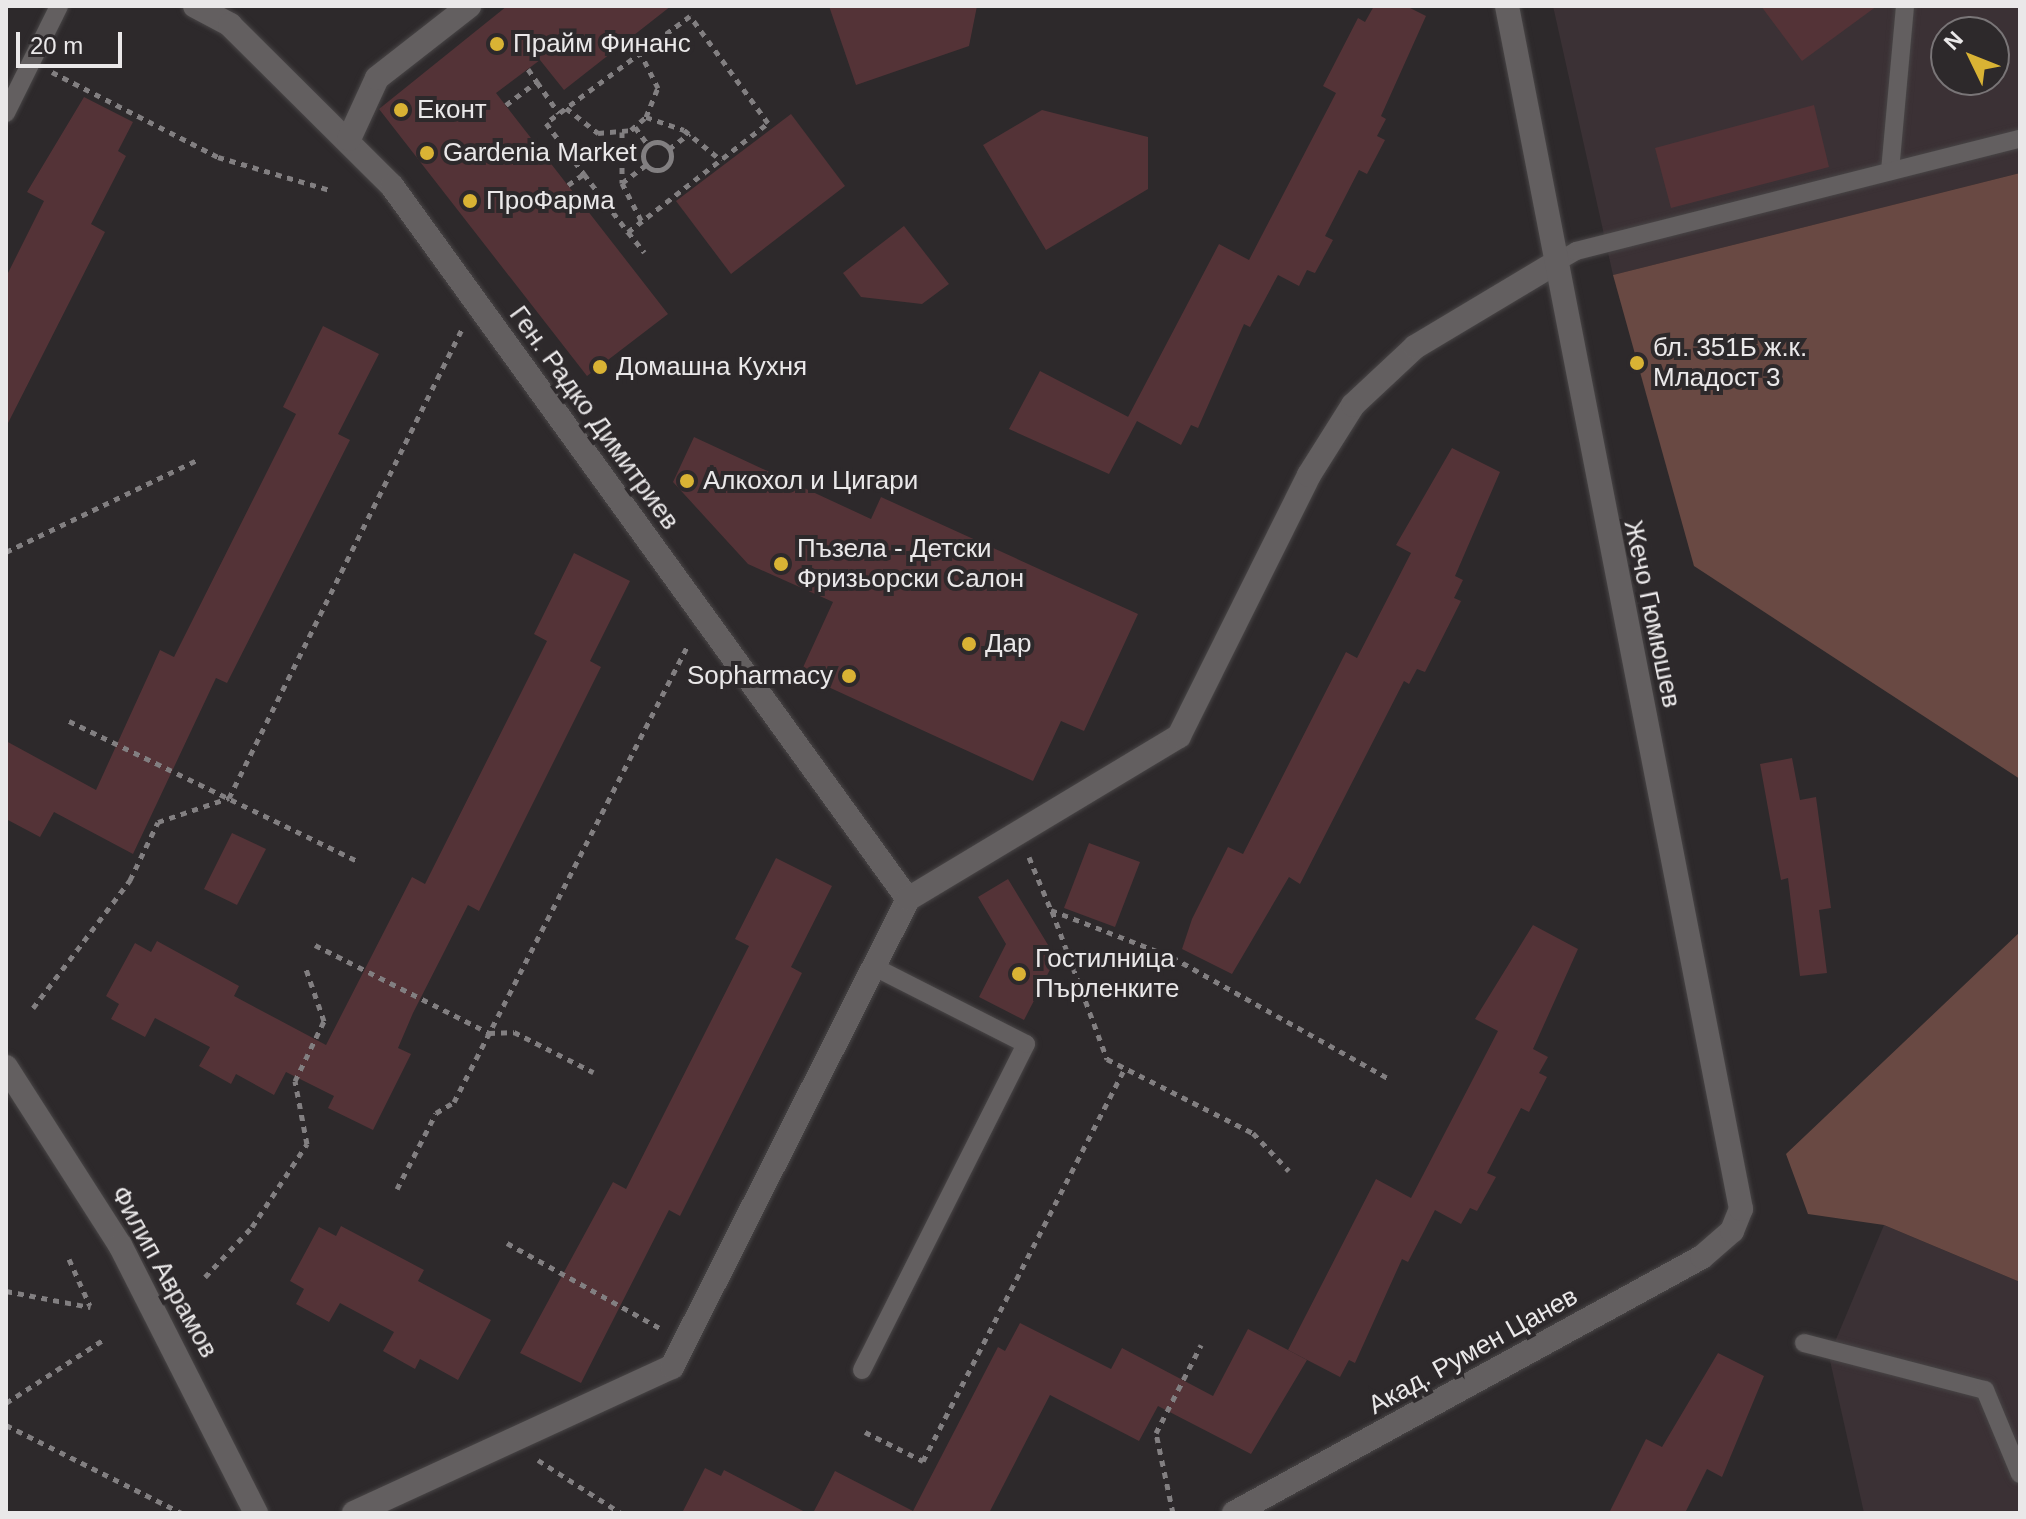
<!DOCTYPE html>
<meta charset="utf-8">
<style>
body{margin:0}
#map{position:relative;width:2026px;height:1519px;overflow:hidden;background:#2d292b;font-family:Arial,sans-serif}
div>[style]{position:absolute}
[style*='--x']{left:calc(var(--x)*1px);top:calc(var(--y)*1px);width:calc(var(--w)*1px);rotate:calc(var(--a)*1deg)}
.built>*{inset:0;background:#3b3135}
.green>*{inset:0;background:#694943}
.building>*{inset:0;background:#543337}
.path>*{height:5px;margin-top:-2.5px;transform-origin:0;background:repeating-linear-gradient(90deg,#827f81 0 6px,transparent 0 12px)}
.path>.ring{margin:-2.5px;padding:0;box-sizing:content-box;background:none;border:5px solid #827f81;border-radius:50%}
.roads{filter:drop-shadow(0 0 2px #484546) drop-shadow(0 0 2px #484546)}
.service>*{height:18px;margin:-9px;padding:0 9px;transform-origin:9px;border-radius:9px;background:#635f60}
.minor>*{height:24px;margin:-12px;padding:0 12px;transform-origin:12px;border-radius:12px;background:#635f60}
.tertiary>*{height:24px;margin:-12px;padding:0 12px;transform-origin:12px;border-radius:12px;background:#635f60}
.dots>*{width:22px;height:22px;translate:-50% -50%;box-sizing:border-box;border:4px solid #2d292b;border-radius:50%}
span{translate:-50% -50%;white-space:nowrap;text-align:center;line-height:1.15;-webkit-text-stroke:8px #2d292b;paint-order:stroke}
.poi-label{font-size:26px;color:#eae8e9}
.left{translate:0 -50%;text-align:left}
.right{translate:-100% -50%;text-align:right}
.street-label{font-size:26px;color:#eae8e9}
.frame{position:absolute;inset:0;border:8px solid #eae8e9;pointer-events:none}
.north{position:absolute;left:1930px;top:16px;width:80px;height:80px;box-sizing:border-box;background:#2d292b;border:2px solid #797577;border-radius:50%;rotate:313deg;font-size:22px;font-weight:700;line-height:32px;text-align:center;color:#eae8e9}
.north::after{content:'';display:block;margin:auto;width:28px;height:36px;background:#d9b334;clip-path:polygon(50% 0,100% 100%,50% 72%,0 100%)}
.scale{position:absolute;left:16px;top:32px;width:106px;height:36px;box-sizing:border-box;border:4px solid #eae8e9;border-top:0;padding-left:10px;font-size:24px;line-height:28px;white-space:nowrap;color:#eae8e9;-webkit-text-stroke:6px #2d292b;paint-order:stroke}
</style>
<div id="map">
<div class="built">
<div style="clip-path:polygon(evenodd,1553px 6px,2020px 6px,2020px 173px,1613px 275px,1553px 6px,1946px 32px,1994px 32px,1994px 80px,1946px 80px,1946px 32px)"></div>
<div style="clip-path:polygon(1884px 1225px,2020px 1282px,2020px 1513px,1864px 1513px,1829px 1356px)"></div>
</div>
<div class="green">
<div style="clip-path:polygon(2020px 173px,2020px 779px,1694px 566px,1613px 275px)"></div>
<div style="clip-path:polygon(2020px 932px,2020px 1282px,1884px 1225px,1808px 1214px,1786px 1154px)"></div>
</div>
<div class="building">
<div style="clip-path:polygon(507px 6px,671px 6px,564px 90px,540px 60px,496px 93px,668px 314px,587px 376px,379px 109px)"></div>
<div style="clip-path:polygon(829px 6px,977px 6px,969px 46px,856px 85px)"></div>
<div style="clip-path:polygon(1374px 6px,1406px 6px,1426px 16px,1381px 116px,1386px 119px,1377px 136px,1385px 140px,1367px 174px,1359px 170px,1325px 236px,1333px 240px,1315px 273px,1307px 270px,1299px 286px,1278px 275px,1250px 327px,1244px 324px,1198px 428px,1191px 425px,1181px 445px,1137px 421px,1109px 474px,1009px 429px,1040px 371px,1136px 421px,1128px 417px,1219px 244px,1249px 260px,1336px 93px,1323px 86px,1358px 18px,1365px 22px)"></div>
<div style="clip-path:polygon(1761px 6px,1877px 6px,1802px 61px)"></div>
<div style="clip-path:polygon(84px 97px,133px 122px,118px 151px,126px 156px,91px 224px,105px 232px,6px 427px,6px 277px,44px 201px,27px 192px)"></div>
<div style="clip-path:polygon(1814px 105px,1829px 167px,1671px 208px,1655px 148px)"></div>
<div style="clip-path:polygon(1042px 110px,1148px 137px,1148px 189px,1046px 250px,983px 145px)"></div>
<div style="clip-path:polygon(791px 114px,845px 186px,731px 274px,676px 201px)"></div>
<div style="clip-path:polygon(904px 226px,949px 284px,922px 304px,861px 297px,843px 273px)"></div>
<div style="clip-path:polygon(323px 326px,379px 354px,338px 434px,350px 440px,227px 683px,216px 678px,133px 854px,54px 812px,40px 837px,6px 819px,6px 741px,96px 790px,160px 650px,174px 657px,296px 414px,283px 407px)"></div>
<div style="clip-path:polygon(694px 437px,871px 519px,881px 497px,1138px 614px,1084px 731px,1061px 721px,1033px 781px,800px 674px,833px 602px,748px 564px,673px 482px)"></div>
<div style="clip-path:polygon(1452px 448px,1500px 472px,1455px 576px,1463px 580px,1454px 598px,1461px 601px,1425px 672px,1417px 669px,1409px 684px,1404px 681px,1300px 884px,1289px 877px,1232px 974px,1182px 949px,1192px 919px,1228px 847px,1243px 854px,1346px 652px,1357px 658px,1411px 553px,1396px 545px)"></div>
<div style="clip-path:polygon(574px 553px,630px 581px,590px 661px,601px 667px,479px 911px,468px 905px,413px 1013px,398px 1048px,411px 1054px,373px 1130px,328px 1108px,334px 1096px,286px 1072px,274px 1095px,236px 1074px,231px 1084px,199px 1066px,210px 1047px,155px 1018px,145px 1037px,111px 1019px,119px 1004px,106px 996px,135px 943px,151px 952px,157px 941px,239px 986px,234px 996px,326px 1045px,412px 877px,425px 884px,547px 641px,534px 634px)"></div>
<div style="clip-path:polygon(1792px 758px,1800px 800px,1816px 797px,1831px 908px,1819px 910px,1827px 973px,1800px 976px,1788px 878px,1781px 880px,1760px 764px)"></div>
<div style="clip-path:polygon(232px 833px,266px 849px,237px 905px,204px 889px)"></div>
<div style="clip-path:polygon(1089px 843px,1140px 862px,1115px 927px,1064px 908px)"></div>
<div style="clip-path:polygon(776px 858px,832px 886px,791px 967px,802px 973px,680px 1216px,669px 1210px,581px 1383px,520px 1353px,613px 1182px,626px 1189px,749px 946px,735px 939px)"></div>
<div style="clip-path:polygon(1008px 879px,1056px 958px,1024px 1020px,979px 997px,1006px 944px,978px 897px)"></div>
<div style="clip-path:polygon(1533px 925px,1578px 949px,1533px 1049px,1548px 1057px,1539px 1073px,1547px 1077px,1529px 1112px,1521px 1108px,1487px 1173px,1496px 1177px,1477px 1211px,1470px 1208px,1461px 1224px,1435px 1210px,1408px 1262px,1402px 1259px,1355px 1363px,1349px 1360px,1340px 1377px,1288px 1350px,1376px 1179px,1411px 1198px,1498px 1031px,1475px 1019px)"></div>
<div style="clip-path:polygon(341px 1226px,424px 1270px,418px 1281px,491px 1320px,458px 1380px,420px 1359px,415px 1369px,383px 1351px,394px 1332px,340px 1303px,329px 1322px,296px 1304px,304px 1289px,290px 1281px,319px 1227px,336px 1236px)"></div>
<div style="clip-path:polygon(1020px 1323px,1111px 1369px,1122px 1348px,1213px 1396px,1248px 1329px,1307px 1360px,1251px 1454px,1158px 1406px,1139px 1441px,1050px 1395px,989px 1513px,813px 1513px,835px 1471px,913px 1511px,998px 1347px,1005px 1351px)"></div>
<div style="clip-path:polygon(1718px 1353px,1764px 1376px,1722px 1477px,1707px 1469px,1685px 1513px,1609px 1513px,1646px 1439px,1662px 1447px)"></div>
<div style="clip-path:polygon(705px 1468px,721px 1476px,724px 1470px,807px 1513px,682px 1513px)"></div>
</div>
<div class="path">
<div style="--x:528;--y:69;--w:16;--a:55"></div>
<div style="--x:52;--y:72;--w:186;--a:27.1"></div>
<div style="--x:218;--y:157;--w:117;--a:16.4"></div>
<div style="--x:506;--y:105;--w:39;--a:-37"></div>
<div style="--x:537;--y:82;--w:38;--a:55"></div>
<div style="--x:566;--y:108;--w:41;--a:38"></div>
<div style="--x:598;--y:133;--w:33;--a:-5"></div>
<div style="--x:631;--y:130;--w:20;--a:-41"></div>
<div style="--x:646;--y:117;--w:31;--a:-68"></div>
<div style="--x:658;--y:88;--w:58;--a:-116.6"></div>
<div style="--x:646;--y:117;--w:40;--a:18.9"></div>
<div style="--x:684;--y:130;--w:48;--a:39"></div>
<div style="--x:635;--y:127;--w:22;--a:54"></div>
<div style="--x:622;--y:132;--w:51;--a:90"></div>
<div style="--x:622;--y:183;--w:44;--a:62.9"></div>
<div class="ring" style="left:643px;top:142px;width:23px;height:23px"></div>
<div style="--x:669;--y:149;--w:26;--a:-37"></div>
<div style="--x:622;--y:183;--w:30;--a:-37"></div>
<div style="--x:568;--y:185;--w:19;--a:-35"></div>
<div style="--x:628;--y:232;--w:177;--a:-37.9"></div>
<div style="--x:768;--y:123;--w:132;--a:-126.1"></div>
<div style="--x:690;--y:16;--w:179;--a:143.4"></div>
<div style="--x:546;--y:123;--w:64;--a:53.3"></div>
<div style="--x:584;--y:174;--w:73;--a:52.8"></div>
<div style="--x:628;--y:232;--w:26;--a:51"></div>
<div style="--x:6;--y:552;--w:212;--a:-25.7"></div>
<div style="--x:69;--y:721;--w:320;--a:25.9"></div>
<div style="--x:1029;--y:857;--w:57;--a:67.5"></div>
<div style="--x:1051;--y:910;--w:130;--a:21.2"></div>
<div style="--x:1172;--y:957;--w:248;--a:29.3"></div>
<div style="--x:1052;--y:911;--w:158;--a:69.6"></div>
<div style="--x:1107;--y:1059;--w:164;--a:26.9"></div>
<div style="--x:1253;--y:1133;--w:52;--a:46.5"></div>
<div style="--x:315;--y:945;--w:195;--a:26.8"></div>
<div style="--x:489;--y:1033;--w:25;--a:-2"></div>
<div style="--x:514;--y:1032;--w:89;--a:26.9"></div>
<div style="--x:33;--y:1008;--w:161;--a:-52.8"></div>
<div style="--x:130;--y:880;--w:64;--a:-64.2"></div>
<div style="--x:158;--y:822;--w:75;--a:-18.7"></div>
<div style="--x:229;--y:798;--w:524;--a:-63.58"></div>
<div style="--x:397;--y:1189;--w:85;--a:-62.8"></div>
<div style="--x:436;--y:1113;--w:21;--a:-31"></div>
<div style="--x:454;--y:1102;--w:513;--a:-62.89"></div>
<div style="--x:507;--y:1243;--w:175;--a:29.1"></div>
<div style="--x:69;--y:1259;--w:51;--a:65.9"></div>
<div style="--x:205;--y:1277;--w:69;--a:-46.8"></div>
<div style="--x:252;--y:1227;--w:100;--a:-56.5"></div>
<div style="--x:307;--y:1144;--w:64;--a:-100.8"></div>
<div style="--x:295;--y:1081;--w:67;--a:-64.2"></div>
<div style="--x:324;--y:1021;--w:58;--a:-109.1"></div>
<div style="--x:6;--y:1291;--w:86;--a:10.8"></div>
<div style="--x:6;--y:1403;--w:119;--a:-33"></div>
<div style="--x:6;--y:1425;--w:197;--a:26.6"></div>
<div style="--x:865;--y:1432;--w:65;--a:26.6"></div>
<div style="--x:923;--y:1461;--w:442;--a:-62.8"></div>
<div style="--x:538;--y:1460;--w:98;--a:32.6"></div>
<div style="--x:1173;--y:1513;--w:82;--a:-102"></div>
<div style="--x:1156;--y:1433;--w:99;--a:-62.9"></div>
</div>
<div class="roads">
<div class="service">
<div style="--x:6;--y:113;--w:119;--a:-63.6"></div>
<div style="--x:1890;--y:171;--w:166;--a:-84.8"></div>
<div style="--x:1552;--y:265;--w:28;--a:-30"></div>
<div style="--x:1576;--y:251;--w:458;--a:-14.2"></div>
<div style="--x:1804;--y:1343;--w:187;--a:14.6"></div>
<div style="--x:1985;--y:1390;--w:91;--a:67.4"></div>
<div style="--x:862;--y:1370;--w:365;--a:-63.3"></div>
<div style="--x:1026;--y:1044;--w:170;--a:-153.1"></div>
</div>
<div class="minor">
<div style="--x:195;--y:6;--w:40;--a:28"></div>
<div style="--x:230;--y:25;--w:228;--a:44.8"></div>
<div style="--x:392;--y:186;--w:880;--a:54.11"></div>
<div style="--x:349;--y:139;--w:67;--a:-65.3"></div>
<div style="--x:377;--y:78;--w:117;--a:-38"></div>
<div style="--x:354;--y:1513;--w:350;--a:-24.7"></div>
<div style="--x:672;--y:1367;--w:524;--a:-63.24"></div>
<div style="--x:908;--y:899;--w:316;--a:-31"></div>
<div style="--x:1179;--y:736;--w:292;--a:-63.5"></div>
<div style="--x:1309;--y:475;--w:83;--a:-57.8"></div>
<div style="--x:1353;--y:405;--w:85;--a:-43.1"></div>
<div style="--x:1415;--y:347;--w:160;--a:-30.9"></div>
</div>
<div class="tertiary">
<div style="--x:6;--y:1067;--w:211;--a:57.4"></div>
<div style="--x:120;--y:1245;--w:301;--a:63.1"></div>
<div style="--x:1234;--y:1513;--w:533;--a:-28.68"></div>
<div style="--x:1702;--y:1257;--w:40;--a:-41"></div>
<div style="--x:1732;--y:1231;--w:24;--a:-68"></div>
<div style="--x:1741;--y:1209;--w:1226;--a:-101.01"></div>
</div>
</div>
<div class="dots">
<div style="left:497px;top:44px;background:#d9b334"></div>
<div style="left:401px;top:110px;background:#d9b334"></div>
<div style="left:427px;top:153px;background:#d9b334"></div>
<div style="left:470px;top:201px;background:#d9b334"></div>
<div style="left:1637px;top:363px;background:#d9b334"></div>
<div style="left:600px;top:367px;background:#d9b334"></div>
<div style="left:687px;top:481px;background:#d9b334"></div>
<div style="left:781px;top:564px;background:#d9b334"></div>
<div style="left:969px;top:644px;background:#d9b334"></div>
<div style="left:849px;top:676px;background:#d9b334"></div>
<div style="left:1019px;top:974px;background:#d9b334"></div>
</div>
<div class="poi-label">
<span class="left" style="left:513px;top:44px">Прайм Финанс</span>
<span class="left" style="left:417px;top:110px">Еконт</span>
<span class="left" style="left:443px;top:153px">Gardenia Market</span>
<span class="left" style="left:486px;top:201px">ПроФарма</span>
<span class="left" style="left:1653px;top:363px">бл. 351Б ж.к.<br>Младост 3</span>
<span class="left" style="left:616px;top:367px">Домашна Кухня</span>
<span class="left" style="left:703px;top:481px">Алкохол и Цигари</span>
<span class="left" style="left:797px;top:564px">Пъзела - Детски<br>Фризьорски Салон</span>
<span class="left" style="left:985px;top:644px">Дар</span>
<span class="right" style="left:833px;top:676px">Sopharmacy</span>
<span class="left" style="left:1035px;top:974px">Гостилница<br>Пърленките</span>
</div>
<div class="street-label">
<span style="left:594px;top:418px;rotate:54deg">Ген. Радко Димитриев</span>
<span style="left:1652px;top:614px;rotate:78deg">Жечо Гюмюшев</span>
<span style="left:164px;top:1272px;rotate:61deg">Филип Аврамов</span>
<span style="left:1473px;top:1351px;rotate:-29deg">Акад. Румен Цанев</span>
</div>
<div class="frame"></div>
<div class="north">N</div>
<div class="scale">20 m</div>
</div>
